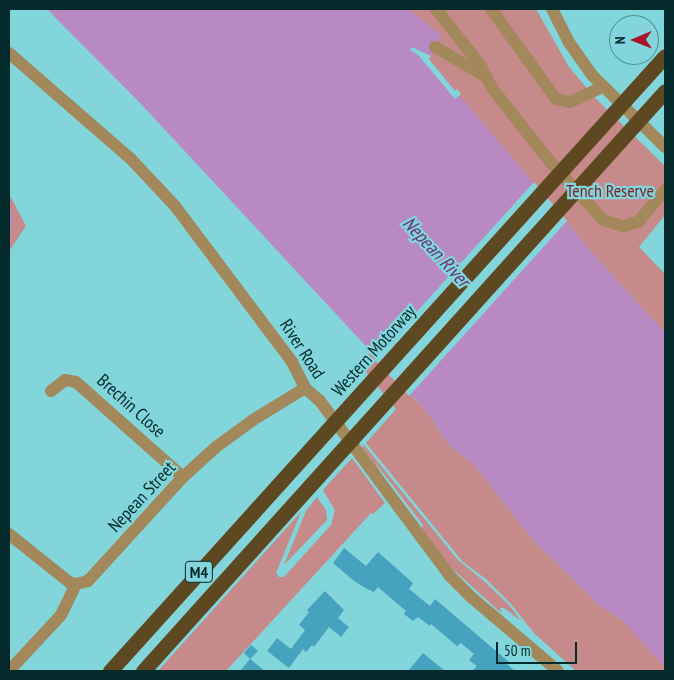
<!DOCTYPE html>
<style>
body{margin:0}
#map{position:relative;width:674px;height:680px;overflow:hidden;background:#82d5da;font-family:"PT Sans Narrow",sans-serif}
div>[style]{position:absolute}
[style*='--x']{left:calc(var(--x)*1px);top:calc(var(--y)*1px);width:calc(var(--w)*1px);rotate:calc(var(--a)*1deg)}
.green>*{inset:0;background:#c58a89}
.water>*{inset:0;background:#b889c2}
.pier>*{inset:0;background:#82d5da}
.stream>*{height:3px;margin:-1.5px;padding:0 1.5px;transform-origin:1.5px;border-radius:1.5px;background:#b889c2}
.building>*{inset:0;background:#46a3bf}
.minor>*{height:12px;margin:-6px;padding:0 6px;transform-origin:6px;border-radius:6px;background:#a2885a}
.highway>*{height:15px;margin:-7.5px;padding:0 7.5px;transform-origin:7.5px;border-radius:7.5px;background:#5e4821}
span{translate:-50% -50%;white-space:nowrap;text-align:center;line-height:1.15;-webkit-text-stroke:4.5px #82d5da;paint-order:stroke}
.shield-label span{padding:1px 4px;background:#82d5da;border:1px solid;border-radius:4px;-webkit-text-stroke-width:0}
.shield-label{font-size:16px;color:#052a2c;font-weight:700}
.park-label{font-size:18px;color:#7c1f27}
.street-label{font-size:18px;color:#052a2c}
.water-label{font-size:19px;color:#6c3277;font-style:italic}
.frame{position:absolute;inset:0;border:10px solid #052a2c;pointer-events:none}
.north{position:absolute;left:609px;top:15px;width:50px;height:50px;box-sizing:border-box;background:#82d5da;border:1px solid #509194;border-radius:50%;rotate:269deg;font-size:14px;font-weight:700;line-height:20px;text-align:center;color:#052a2c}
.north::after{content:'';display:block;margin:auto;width:18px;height:22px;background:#aa142c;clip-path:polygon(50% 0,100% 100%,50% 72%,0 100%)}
.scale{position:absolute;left:496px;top:642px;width:81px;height:22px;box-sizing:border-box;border:2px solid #052a2c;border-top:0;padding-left:6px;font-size:15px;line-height:18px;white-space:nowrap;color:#052a2c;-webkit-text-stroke:4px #82d5da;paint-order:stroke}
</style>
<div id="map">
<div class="green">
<div style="clip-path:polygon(408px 9px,536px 9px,569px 67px,594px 97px,665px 166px,665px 215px,639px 247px,665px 274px,665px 333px,599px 261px,428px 59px)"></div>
<div style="clip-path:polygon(9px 194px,26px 226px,9px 251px)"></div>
<div style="clip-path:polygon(370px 352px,428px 413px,450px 446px,473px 463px,534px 541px,600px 606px,621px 619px,642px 639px,665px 667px,665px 671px,576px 671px,534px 633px,511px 604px,486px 579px,463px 562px,366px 443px,396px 409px,361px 366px)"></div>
<div style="clip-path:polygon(364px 445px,458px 560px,484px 581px,510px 606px,521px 621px,504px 608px,500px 608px,502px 613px,498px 610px,448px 565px,421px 531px,423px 525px,374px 461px,387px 483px,362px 447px)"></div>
<div style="clip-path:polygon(352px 458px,385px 503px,373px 514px,371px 513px,226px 671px,158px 671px,301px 512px,276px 573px,279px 577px,284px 577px,331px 525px,335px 510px,323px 490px)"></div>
<div style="clip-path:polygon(317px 497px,326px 510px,327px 520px,284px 565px,306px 511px)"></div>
</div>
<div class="water">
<div style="clip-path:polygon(47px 9px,408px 9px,441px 35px,429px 59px,599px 261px,665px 333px,665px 667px,621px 619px,600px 606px,534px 541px,473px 463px,450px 446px,428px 413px,142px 105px)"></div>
</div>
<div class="pier">
<div style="clip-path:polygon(412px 47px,431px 56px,429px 59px,455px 91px,457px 89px,461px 94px,455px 99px,418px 55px,410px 50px)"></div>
<div style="clip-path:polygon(534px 182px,567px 221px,409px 396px,374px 359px)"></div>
</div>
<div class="stream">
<div style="--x:9;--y:209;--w:11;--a:80"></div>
<div style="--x:11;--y:220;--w:11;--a:100"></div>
</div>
<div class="building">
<div style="clip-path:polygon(344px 548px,366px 566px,378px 552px,413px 583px,409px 589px,430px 606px,435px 599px,509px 662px,507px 664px,515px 671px,472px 671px,477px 666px,469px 660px,474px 654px,461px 643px,457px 646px,431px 624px,430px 626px,418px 617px,413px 621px,404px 614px,406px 611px,378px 587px,374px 592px,367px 589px,354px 581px,333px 563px)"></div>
<div style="clip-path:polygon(325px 591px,344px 610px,338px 618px,349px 627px,341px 637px,329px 627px,314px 647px,312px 645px,306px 652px,303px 649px,289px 668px,267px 651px,277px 638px,291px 649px,305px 630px,299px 625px,309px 612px,307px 610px)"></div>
<div style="clip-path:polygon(251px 645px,258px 651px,250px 659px,244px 653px)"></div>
<div style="clip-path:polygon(423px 653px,445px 671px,408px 671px)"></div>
<div style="clip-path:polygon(250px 659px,265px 671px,240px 671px)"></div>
</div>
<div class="minor">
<div style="--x:436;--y:9;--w:71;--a:51.8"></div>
<div style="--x:480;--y:65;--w:26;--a:62"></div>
<div style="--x:492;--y:88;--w:89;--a:51.8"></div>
<div style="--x:547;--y:158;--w:84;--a:47.9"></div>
<div style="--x:603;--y:220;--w:21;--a:17"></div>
<div style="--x:623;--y:226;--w:16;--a:-15"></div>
<div style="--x:638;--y:222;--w:42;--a:-49.8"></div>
<div style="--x:491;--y:9;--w:111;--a:54.2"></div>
<div style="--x:556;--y:99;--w:14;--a:12"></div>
<div style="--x:570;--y:102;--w:35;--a:-25"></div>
<div style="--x:552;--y:9;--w:36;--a:63"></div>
<div style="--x:568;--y:41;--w:42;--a:54.8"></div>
<div style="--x:592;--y:75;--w:103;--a:44.6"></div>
<div style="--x:435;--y:47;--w:58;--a:30.1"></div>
<div style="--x:9;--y:53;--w:160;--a:41"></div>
<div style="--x:130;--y:158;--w:66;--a:46.8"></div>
<div style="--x:175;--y:206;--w:195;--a:53.1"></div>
<div style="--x:292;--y:362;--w:29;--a:63"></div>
<div style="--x:305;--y:388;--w:20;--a:41"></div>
<div style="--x:320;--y:401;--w:218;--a:53.4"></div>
<div style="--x:450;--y:576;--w:30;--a:45"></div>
<div style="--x:471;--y:597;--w:114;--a:40.4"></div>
<div style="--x:51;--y:391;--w:18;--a:-38"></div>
<div style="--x:65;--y:380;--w:11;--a:10"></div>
<div style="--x:76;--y:382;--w:143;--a:41.6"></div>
<div style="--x:9;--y:534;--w:77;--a:38.7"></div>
<div style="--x:69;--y:582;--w:7;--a:16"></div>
<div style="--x:76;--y:584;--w:12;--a:-14"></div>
<div style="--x:88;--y:581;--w:141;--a:-47.6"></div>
<div style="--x:183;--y:477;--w:45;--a:-42.3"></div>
<div style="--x:216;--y:447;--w:46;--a:-36.1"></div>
<div style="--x:253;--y:420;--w:61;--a:-31.6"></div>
<div style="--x:9;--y:671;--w:76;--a:-47.1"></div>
<div style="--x:61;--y:615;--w:34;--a:-64"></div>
</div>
<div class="highway">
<div style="--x:110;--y:671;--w:828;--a:-47.94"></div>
<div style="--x:143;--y:671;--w:780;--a:-48.01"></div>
</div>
<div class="shield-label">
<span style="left:199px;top:572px">M4</span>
</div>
<div class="park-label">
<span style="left:610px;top:191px">Tench Reserve</span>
</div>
<div class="street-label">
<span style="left:302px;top:349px;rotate:57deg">River Road</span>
<span style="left:374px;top:351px;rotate:-48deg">Western Motorway</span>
<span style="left:131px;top:406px;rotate:42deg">Brechin Close</span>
<span style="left:142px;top:497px;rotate:-47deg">Nepean Street</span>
</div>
<div class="water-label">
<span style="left:436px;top:252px;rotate:47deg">Nepean River</span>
</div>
<div class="frame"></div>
<div class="north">N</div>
<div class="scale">50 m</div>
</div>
